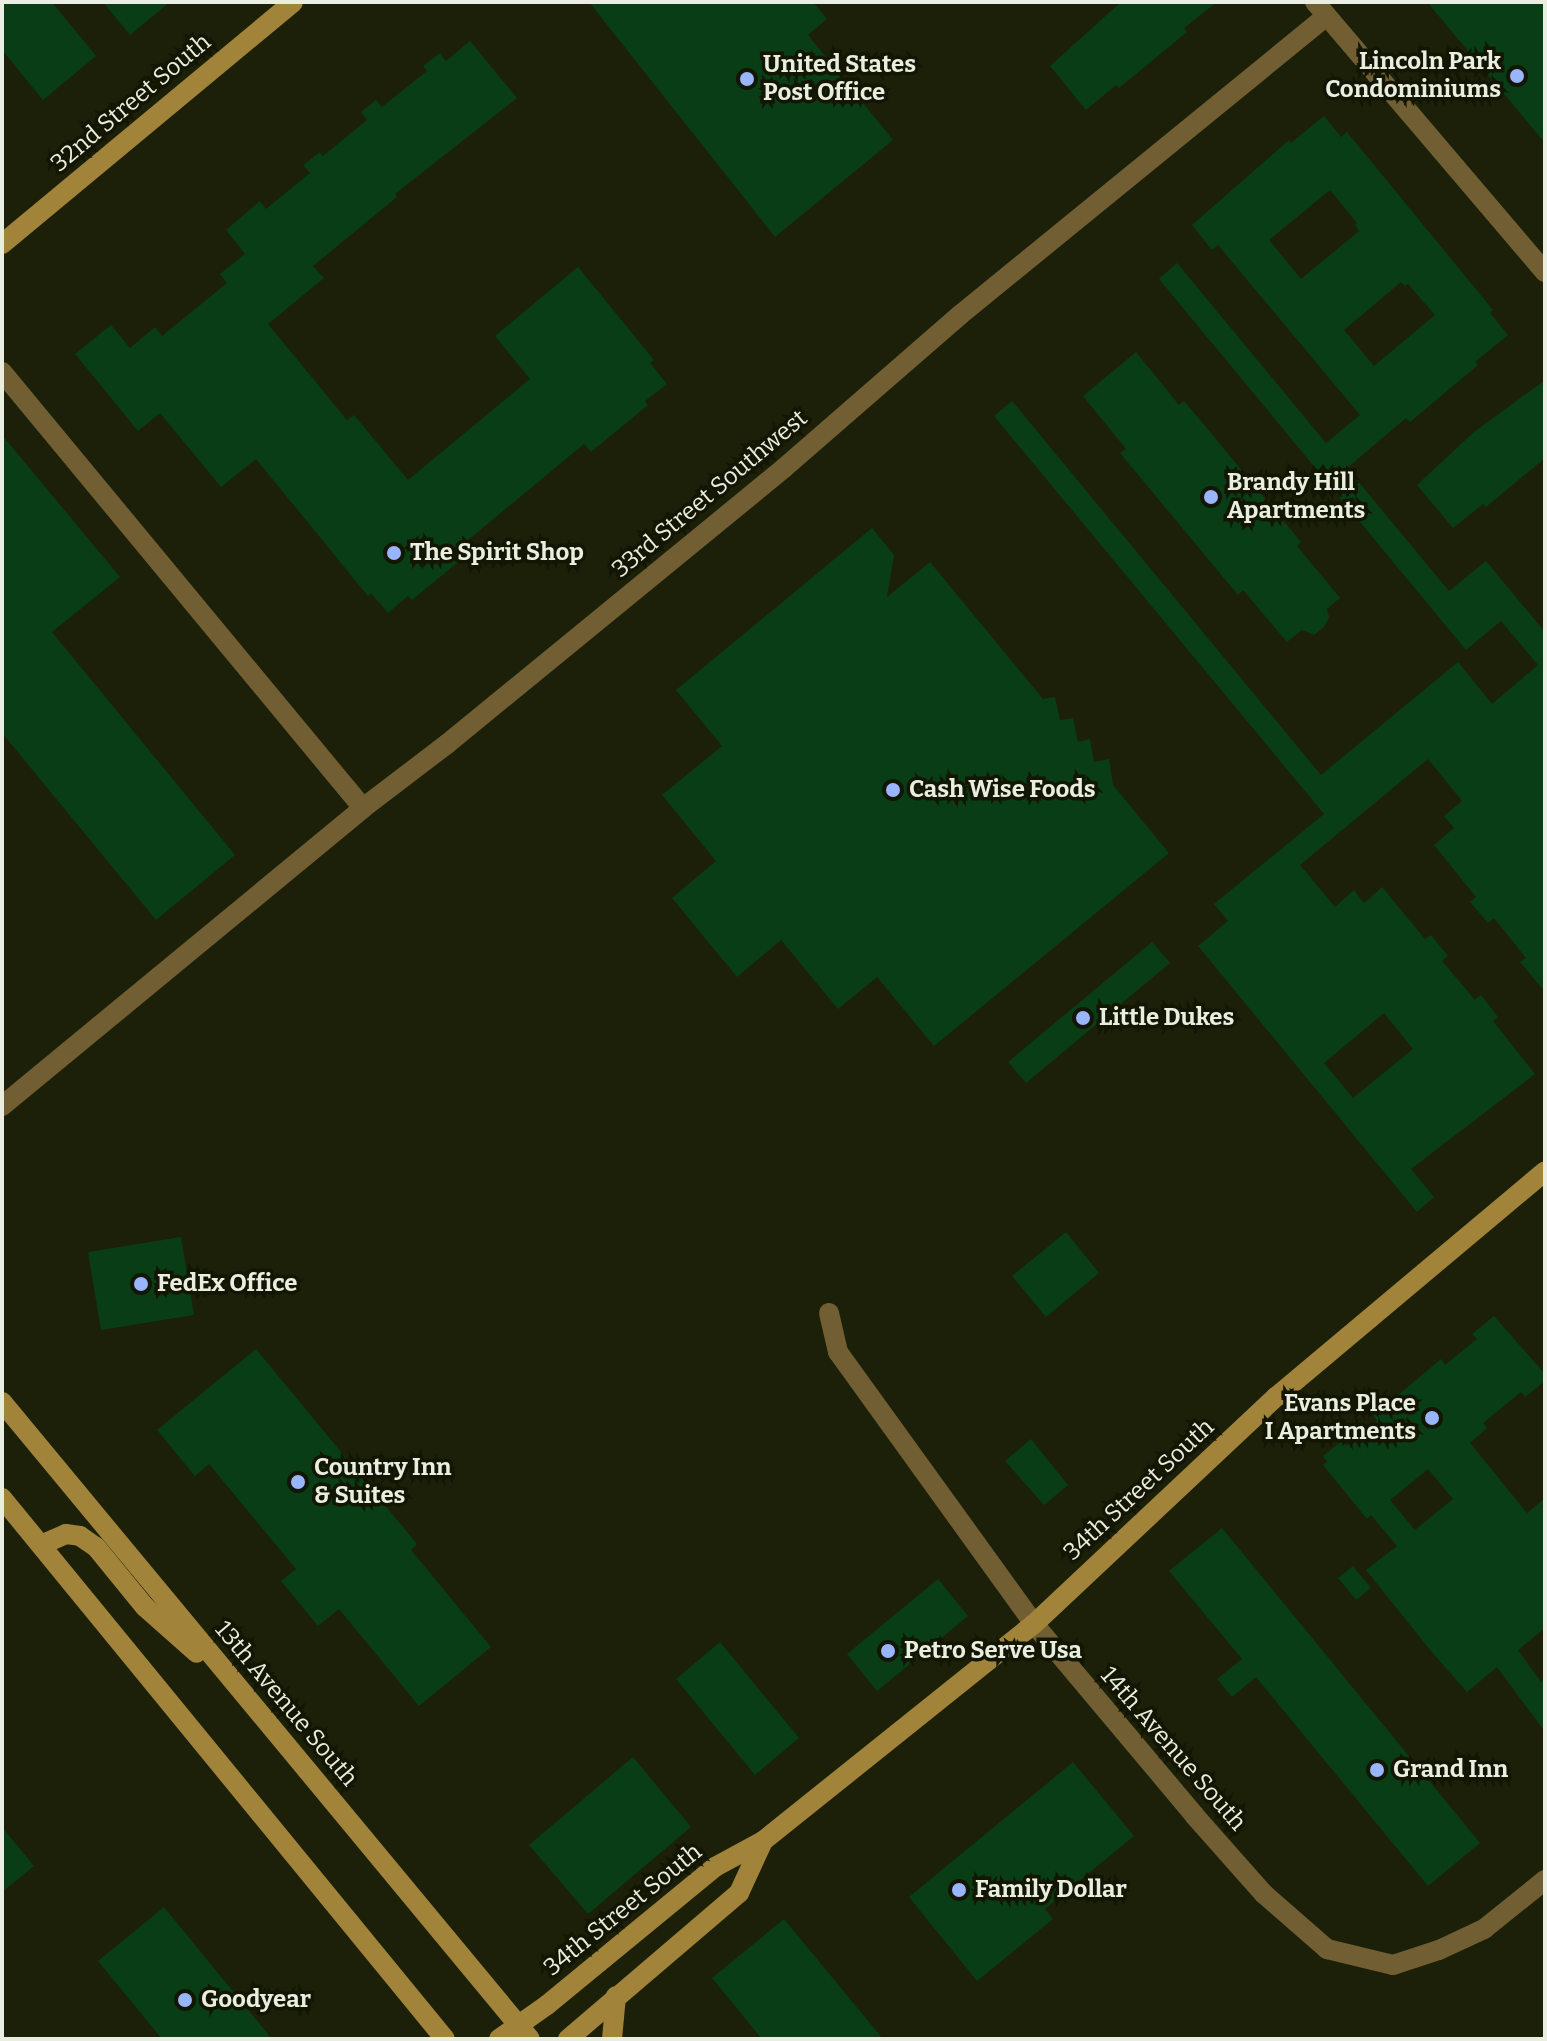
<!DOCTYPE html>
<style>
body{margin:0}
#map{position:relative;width:1547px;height:2041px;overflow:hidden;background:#1c2009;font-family:Bitter,serif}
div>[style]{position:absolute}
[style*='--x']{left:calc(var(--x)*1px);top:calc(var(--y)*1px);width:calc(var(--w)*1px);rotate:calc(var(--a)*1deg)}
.building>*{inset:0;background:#083d16}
.street>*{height:20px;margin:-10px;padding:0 10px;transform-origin:10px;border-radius:10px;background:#715f33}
.secondary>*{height:20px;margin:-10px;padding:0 10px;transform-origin:10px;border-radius:10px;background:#a1843a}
.dots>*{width:22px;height:22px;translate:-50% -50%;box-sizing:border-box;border:4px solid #131602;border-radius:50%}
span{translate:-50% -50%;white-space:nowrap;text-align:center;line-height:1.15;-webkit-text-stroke:7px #131602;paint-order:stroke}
.poi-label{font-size:24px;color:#eaeee0;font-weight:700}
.right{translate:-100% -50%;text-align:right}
.left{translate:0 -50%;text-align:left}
.street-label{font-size:24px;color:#eaeee0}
.frame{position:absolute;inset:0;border:4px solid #eaeee0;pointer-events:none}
</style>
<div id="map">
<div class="building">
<div style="clip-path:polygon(2px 2px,52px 2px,96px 56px,43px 100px,2px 50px)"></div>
<div style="clip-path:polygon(103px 2px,170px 2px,130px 35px)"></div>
<div style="clip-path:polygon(589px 2px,813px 2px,827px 19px,808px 35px,893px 140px,775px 237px)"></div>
<div style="clip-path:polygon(1121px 2px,1217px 2px,1184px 28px,1187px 32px,1119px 88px,1116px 85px,1086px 110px,1050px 66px)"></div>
<div style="clip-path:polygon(1427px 2px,1545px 2px,1545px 143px)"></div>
<div style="clip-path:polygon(470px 41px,517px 98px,395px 194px,397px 197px,313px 266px,324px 278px,268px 324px,347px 420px,354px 415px,408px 480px,530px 379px,495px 336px,578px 267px,654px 360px,650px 363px,667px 384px,645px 401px,648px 405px,591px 452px,584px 444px,462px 545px,468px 554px,412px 600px,408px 596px,388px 613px,371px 593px,368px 596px,256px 459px,221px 487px,160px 413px,138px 431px,75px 354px,111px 325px,130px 348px,155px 327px,162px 336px,227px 283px,220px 274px,245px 254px,226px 230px,260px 201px,266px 209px,310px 173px,303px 165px,320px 152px,323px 156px,367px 120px,361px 112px,376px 100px,382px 107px,427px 71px,423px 66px,440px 53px,446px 61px)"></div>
<div style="clip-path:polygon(evenodd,1324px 116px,1341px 137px,1347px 132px,1493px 310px,1490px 313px,1508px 335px,1475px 362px,1478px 365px,1410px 422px,1406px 418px,1347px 468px,1449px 591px,1486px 561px,1545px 632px,1545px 992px,1520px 962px,1526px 958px,1494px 918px,1488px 923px,1470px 902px,1476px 897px,1434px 845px,1454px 828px,1444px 816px,1462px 801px,1428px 759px,1300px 865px,1335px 907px,1354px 890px,1364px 903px,1382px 887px,1425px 939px,1431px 935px,1448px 956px,1442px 961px,1475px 1000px,1481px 995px,1498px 1017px,1493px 1021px,1535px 1074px,1411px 1169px,1434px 1197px,1417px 1212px,1198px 946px,1228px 921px,1214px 904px,1324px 814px,994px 416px,1012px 401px,1321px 775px,1458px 662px,1492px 704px,1538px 665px,1501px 621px,1466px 650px,1159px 279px,1177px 263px,1326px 443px,1360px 415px,1218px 245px,1212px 250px,1192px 225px,1289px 140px,1291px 143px,1324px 116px,1330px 190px,1357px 223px,1355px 225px,1359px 231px,1301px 279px,1269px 240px,1330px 190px,1324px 116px,1401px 282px,1405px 286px,1408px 284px,1435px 315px,1374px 366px,1344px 330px,1401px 282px,1324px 116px,1384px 1013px,1413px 1049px,1353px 1098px,1324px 1063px,1384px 1013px)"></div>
<div style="clip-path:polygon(1136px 352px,1179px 405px,1184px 401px,1201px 421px,1301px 542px,1297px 546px,1340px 598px,1327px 609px,1329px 617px,1324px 627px,1314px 635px,1302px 630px,1287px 642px,1243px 590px,1238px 595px,1120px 453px,1126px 449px,1083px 396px)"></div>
<div style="clip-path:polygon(1545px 380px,1545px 458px,1486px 507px,1483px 504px,1453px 528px,1417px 485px,1474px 432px)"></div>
<div style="clip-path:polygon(2px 435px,120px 577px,52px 632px,235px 855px,156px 920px,2px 733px)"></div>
<div style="clip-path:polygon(872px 528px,894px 555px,887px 597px,930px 562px,1043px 699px,1055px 697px,1060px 720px,1073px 718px,1078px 742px,1090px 739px,1094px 762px,1109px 759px,1113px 785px,1169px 853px,934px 1046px,877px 977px,838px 1009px,781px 940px,737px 977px,672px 898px,716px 861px,662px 795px,722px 746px,676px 690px)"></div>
<div style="clip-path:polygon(1152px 942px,1170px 963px,1026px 1083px,1008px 1062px)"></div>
<div style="clip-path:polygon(1066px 1232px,1099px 1273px,1046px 1317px,1012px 1276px)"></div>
<div style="clip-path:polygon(181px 1237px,194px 1315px,101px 1330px,88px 1252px)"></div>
<div style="clip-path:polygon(evenodd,1494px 1316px,1545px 1374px,1545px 1381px,1525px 1397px,1521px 1392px,1483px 1423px,1487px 1428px,1470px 1443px,1527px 1513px,1545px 1498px,1545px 1628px,1518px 1650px,1541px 1682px,1545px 1678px,1545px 1732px,1497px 1667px,1467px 1692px,1431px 1651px,1366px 1570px,1397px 1546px,1371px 1515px,1367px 1519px,1323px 1465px,1327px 1462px,1323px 1456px,1342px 1441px,1346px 1446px,1377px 1421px,1373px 1416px,1441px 1359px,1445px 1365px,1477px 1339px,1472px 1334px,1494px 1316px,1428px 1469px,1453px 1499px,1415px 1530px,1390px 1500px,1428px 1469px)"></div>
<div style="clip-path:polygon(256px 1349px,417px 1544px,411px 1550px,491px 1647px,419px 1706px,339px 1609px,318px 1626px,281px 1581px,296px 1569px,209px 1464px,195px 1476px,157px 1430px)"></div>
<div style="clip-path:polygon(1031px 1439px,1068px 1485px,1044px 1505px,1005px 1461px)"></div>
<div style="clip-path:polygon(1222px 1528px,1480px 1843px,1428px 1886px,1256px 1677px,1232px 1697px,1217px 1679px,1242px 1659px,1169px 1571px)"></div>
<div style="clip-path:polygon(1353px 1566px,1371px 1588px,1356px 1600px,1338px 1578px)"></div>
<div style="clip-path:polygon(938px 1579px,968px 1616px,877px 1691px,847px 1654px)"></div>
<div style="clip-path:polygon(720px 1642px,799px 1738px,755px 1775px,676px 1679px)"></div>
<div style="clip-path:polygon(633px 1757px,691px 1827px,588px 1914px,529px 1845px)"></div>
<div style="clip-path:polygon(1073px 1762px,1134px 1836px,1045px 1909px,1053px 1919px,977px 1981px,909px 1897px)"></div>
<div style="clip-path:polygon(2px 1827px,34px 1866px,2px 1892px)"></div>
<div style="clip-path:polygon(164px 1907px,272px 2039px,162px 2039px,98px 1961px)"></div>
<div style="clip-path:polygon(784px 1919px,883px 2039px,762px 2039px,712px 1978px)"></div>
</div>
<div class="street">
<div style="--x:1315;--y:2;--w:355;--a:49.6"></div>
<div style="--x:2;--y:372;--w:566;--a:50.38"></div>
<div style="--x:2;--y:1106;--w:468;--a:-39.5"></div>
<div style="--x:363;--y:808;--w:106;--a:-37.3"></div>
<div style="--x:447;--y:744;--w:436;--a:-39.3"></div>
<div style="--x:784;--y:468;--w:233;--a:-41"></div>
<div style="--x:960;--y:315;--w:473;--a:-39.2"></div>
<div style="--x:829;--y:1313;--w:40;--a:77"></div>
<div style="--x:838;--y:1352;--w:335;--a:54.2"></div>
<div style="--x:1034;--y:1624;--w:249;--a:50"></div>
<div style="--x:1194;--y:1815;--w:106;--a:48.5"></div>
<div style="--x:1264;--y:1894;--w:84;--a:41.1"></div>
<div style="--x:1327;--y:1949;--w:68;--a:13.6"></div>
<div style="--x:1393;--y:1965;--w:48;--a:-18.1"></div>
<div style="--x:1439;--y:1950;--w:50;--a:-25"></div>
<div style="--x:1484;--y:1929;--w:78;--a:-38.8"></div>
</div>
<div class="secondary">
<div style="--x:2;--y:244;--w:378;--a:-39.7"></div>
<div style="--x:2;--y:1402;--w:827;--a:50.35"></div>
<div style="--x:2;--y:1498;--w:699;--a:50.69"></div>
<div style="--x:41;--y:1545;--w:27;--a:-24"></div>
<div style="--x:66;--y:1534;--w:14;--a:8"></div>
<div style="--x:80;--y:1536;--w:19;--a:35"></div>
<div style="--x:96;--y:1547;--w:77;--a:50.8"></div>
<div style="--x:145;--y:1607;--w:69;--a:41.5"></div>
<div style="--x:499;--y:2039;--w:59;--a:-35.3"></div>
<div style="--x:547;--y:2005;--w:217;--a:-39.4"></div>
<div style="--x:715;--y:1867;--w:55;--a:-28.4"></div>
<div style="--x:763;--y:1841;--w:347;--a:-38.7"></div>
<div style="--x:1034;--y:1624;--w:332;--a:-43.2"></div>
<div style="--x:1276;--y:1397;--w:351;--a:-40"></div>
<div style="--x:568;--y:2039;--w:225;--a:-40.5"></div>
<div style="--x:739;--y:1893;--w:57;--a:-65.2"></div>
<div style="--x:612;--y:2039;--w:43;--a:-84.7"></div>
</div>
<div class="dots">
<div style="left:1517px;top:76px;background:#98b5fd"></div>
<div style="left:747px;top:79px;background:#98b5fd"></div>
<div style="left:1211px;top:497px;background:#98b5fd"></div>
<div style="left:394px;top:553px;background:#98b5fd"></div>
<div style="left:893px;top:790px;background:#98b5fd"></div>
<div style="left:1083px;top:1018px;background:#98b5fd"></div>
<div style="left:141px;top:1284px;background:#98b5fd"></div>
<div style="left:1432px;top:1418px;background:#98b5fd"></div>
<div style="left:298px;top:1482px;background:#98b5fd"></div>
<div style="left:888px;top:1651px;background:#98b5fd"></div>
<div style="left:1377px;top:1770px;background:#98b5fd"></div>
<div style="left:959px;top:1890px;background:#98b5fd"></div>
<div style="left:185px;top:2000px;background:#98b5fd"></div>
</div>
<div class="poi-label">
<span class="right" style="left:1501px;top:76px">Lincoln Park<br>Condominiums</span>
<span class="left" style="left:763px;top:79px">United States<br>Post Office</span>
<span class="left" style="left:1227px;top:497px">Brandy Hill<br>Apartments</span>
<span class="left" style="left:410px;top:553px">The Spirit Shop</span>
<span class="left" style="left:909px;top:790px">Cash Wise Foods</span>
<span class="left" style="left:1099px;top:1018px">Little Dukes</span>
<span class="left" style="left:157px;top:1284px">FedEx Office</span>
<span class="right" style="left:1416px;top:1418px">Evans Place<br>I Apartments</span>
<span class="left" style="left:314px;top:1482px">Country Inn<br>&amp; Suites</span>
<span class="left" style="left:904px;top:1651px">Petro Serve Usa</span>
<span class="left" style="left:1393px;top:1770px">Grand Inn</span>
<span class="left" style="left:975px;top:1890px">Family Dollar</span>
<span class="left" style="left:201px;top:2000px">Goodyear</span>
</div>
<div class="street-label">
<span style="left:131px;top:103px;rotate:-40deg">32nd Street South</span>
<span style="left:710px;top:494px;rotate:-40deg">33rd Street Southwest</span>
<span style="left:1139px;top:1490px;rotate:-43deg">34th Street South</span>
<span style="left:286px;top:1704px;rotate:50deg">13th Avenue South</span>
<span style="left:1173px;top:1749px;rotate:49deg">14th Avenue South</span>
<span style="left:623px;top:1910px;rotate:-39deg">34th Street South</span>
</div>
<div class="frame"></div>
</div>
